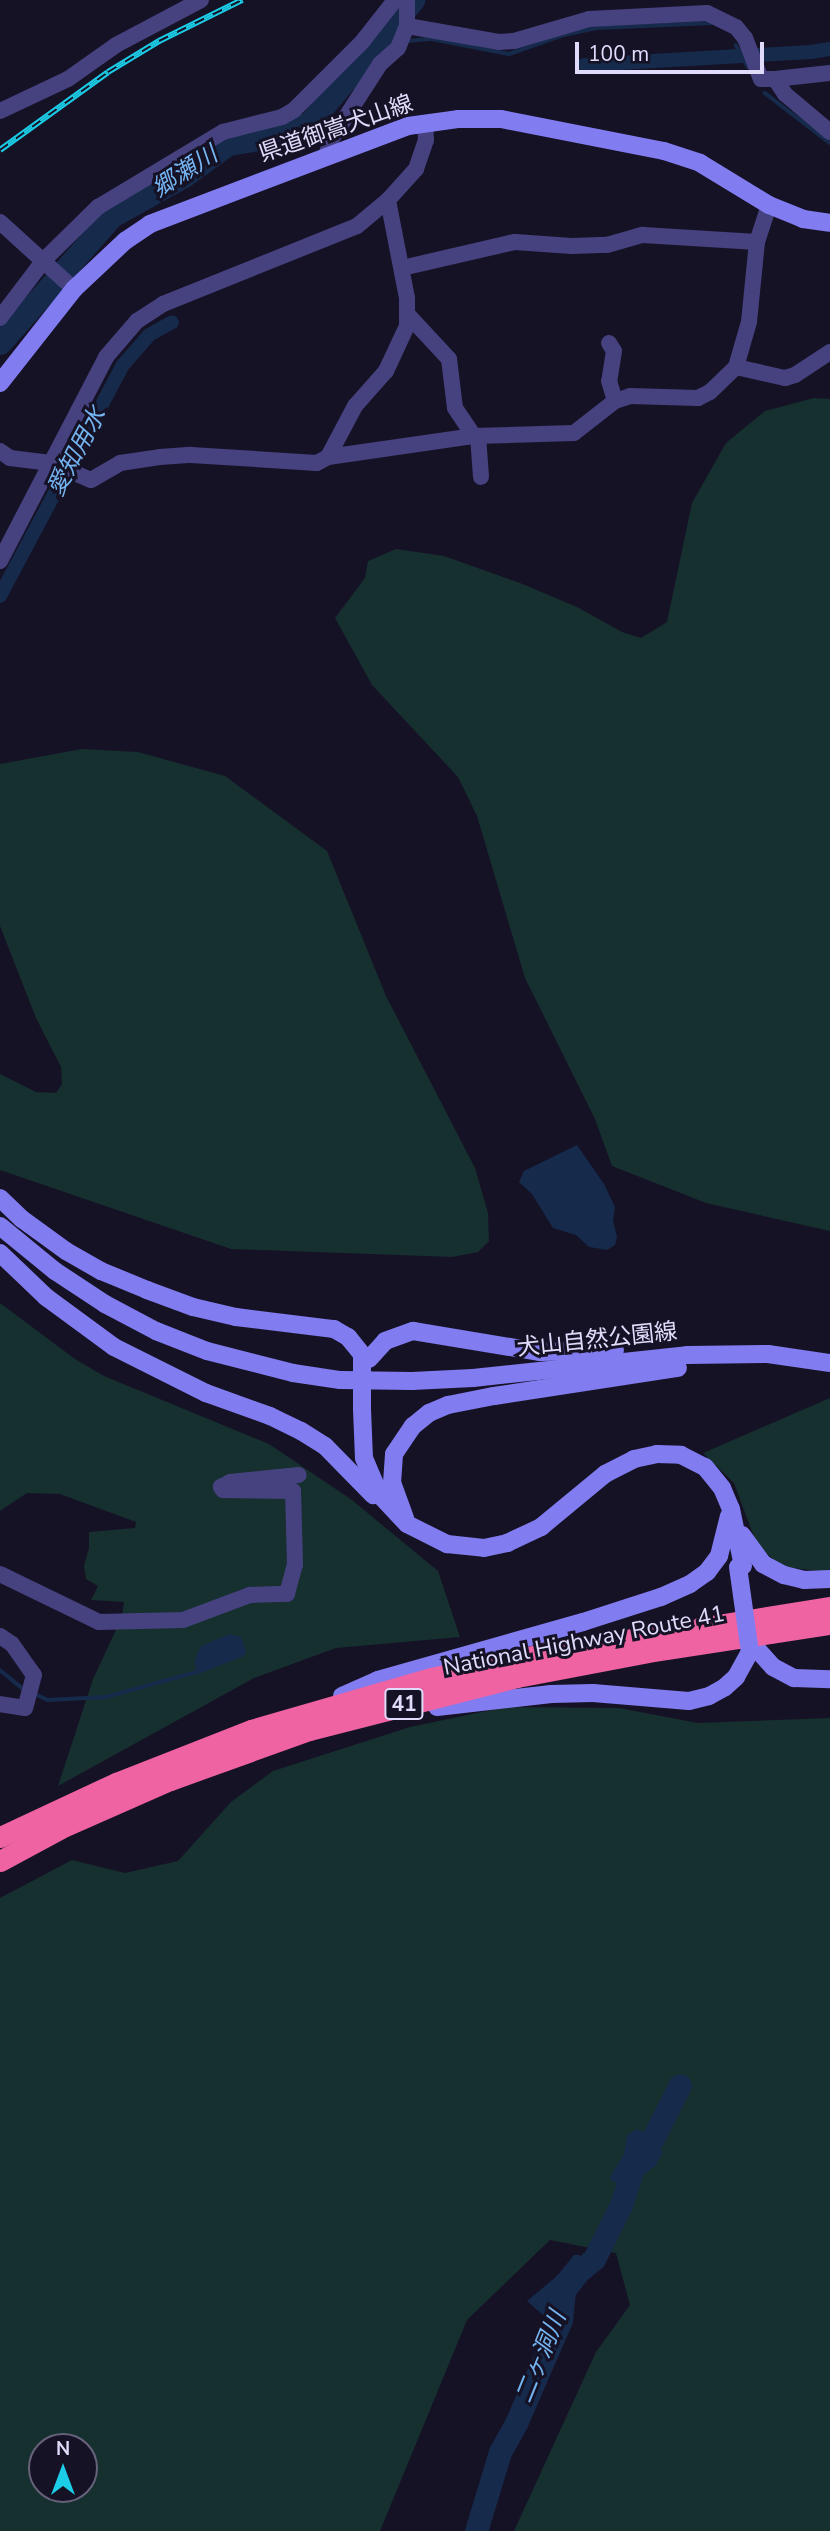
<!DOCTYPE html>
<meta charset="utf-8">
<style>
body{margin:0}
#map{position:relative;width:830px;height:2531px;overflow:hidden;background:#161226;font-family:"Nunito Sans","Noto Sans JP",sans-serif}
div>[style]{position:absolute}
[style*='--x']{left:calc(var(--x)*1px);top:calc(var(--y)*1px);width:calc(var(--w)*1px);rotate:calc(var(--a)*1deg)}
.green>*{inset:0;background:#162f2f}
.water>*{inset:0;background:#162a4c}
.stream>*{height:3.5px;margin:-1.75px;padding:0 1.75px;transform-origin:1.75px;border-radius:1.75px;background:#162a4c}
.canal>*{height:14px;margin:-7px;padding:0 7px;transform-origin:7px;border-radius:7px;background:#162a4c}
.river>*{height:23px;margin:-11.5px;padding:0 11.5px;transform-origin:11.5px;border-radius:11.5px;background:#162a4c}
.street>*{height:16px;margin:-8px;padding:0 8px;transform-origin:8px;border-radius:8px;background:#464280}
.secondary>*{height:18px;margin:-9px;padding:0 9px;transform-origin:9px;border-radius:9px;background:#827cf1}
.highway>*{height:21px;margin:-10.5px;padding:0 10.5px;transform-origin:10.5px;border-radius:10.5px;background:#ef63a2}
.rail>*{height:6px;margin-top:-3px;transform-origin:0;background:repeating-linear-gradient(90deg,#161226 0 10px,#1bcde7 0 20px);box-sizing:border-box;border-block:2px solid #1bcde7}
.secondary-bridge>*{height:18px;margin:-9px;padding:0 9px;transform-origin:9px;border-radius:9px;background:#827cf1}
span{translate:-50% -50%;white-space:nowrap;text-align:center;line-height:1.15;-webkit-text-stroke:6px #161226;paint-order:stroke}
.shield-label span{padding:2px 5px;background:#161226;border:2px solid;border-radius:5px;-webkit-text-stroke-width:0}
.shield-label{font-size:21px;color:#e0dbfb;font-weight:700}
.street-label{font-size:23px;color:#e0dbfb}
.water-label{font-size:24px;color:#74b4f0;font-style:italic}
.north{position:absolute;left:28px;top:2433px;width:70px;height:70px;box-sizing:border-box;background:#161226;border:2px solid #67627b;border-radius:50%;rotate:0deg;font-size:19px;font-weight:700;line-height:28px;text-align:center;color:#e0dbfb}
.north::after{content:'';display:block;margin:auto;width:24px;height:32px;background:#1bcde7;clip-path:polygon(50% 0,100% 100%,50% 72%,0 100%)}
.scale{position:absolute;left:575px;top:42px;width:189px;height:32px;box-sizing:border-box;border:4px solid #e0dbfb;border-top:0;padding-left:9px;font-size:21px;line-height:24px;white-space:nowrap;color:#e0dbfb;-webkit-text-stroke:5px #161226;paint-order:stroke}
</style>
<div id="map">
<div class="green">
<div style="clip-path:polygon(814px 398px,830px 399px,830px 1231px,706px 1203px,612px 1166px,595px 1119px,525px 978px,477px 816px,458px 777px,372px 685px,335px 618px,365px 578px,368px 561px,396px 549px,444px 556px,520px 583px,577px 607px,622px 632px,641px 638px,667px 622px,692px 503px,726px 443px,765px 411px)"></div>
<div style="clip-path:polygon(82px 749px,138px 752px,225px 776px,327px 851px,386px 996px,475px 1168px,488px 1213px,489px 1241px,478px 1252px,452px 1257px,231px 1249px,0 1170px,0 1074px,36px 1092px,56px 1093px,62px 1084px,61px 1067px,36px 1018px,0 926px,0 764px)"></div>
<div style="clip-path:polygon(0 1303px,75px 1359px,104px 1376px,269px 1444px,352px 1500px,438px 1571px,460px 1637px,336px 1648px,254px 1678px,58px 1786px,93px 1679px,122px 1617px,124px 1602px,91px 1600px,98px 1586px,86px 1579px,84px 1566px,89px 1548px,89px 1532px,135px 1528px,136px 1522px,60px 1494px,27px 1493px,0 1511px)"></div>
<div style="clip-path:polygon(830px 1398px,830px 1572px,782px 1567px,757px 1545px,734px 1483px,703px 1453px)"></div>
<div style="clip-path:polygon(evenodd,506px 1707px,619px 1708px,698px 1723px,830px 1718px,830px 2531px,514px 2531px,596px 2352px,630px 2305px,616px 2253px,550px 2240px,467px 2320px,380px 2531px,0 2531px,0 1898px,72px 1860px,125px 1873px,178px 1861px,231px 1802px,273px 1771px,410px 1727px,506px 1707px,42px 2447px,84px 2447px,84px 2489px,42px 2489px,42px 2447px)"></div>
</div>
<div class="water">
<div style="clip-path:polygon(577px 1145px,604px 1184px,615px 1207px,613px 1220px,617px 1237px,615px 1245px,607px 1250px,589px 1247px,576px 1235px,553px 1228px,532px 1194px,519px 1182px,524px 1171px)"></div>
<div style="clip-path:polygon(230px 1634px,241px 1637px,246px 1651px,244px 1656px,198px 1674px,194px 1662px,201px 1646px)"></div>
<div style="clip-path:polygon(637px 2129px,653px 2138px,663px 2152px,655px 2166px,628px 2187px,612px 2181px,610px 2177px,624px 2154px,627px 2135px)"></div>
<div style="clip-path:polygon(574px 2255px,579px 2255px,591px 2264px,590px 2277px,562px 2312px,553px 2317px,544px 2316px,527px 2301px,557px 2276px)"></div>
</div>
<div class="stream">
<div style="--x:381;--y:39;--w:8;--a:30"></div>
<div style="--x:388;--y:43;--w:8;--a:-7"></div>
<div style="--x:407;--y:41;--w:25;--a:-5"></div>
<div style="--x:432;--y:39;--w:78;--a:11"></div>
<div style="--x:509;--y:54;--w:58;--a:-19.1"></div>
<div style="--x:564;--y:35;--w:34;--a:-12"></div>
<div style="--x:597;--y:28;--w:115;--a:-2.5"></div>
<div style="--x:736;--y:45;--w:25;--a:61"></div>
<div style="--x:765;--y:93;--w:82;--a:37.6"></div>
<div style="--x:0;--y:1670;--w:32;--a:39"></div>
<div style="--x:35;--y:1694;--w:14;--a:25"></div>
<div style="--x:48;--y:1700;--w:58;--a:-3"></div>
<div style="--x:106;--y:1697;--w:94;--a:-15.4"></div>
</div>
<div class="canal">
<div style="--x:584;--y:65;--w:227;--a:-3.3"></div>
<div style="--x:811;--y:52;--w:19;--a:-9"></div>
<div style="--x:0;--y:596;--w:262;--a:-62"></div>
<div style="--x:123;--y:365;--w:40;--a:-49"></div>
<div style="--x:149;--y:335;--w:26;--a:-29"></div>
</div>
<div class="river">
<div style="--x:0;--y:343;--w:169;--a:-48.6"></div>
<div style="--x:112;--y:216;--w:82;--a:-29.1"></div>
<div style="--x:184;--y:176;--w:54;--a:-36"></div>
<div style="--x:228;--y:144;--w:56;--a:-9.3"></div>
<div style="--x:283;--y:135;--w:30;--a:-26"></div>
<div style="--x:310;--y:122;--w:160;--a:-49.8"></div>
<div style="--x:476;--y:2531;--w:83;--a:-73.1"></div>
<div style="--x:500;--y:2452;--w:35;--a:-61"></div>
<div style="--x:517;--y:2421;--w:110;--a:-66.5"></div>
<div style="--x:561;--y:2320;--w:37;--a:-84"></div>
<div style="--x:565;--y:2283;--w:38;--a:-40"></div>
<div style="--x:594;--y:2259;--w:60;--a:-63.4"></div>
<div style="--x:621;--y:2205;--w:52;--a:-72.3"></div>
<div style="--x:637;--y:2155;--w:23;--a:-47"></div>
<div style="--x:653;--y:2138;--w:59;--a:-63"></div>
</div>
<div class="street">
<div style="--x:407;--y:26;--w:93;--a:9.9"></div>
<div style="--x:499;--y:42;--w:15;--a:-4"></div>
<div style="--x:514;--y:41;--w:78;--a:-16.3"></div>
<div style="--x:589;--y:19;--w:118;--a:-2.9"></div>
<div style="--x:707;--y:13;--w:32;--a:26"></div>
<div style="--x:736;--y:27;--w:14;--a:51"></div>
<div style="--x:745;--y:38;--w:44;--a:68.7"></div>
<div style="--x:761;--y:79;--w:14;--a:0"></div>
<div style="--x:775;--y:79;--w:18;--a:56"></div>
<div style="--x:785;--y:94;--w:59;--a:40.2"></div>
<div style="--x:775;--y:79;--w:55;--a:-6.2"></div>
<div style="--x:0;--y:111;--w:75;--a:-25.2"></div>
<div style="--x:68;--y:79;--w:59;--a:-35.3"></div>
<div style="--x:116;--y:45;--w:96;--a:-27.9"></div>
<div style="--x:326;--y:156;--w:17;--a:-73"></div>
<div style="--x:331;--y:140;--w:90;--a:-57.2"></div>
<div style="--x:380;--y:64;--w:24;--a:-42"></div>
<div style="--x:398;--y:48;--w:24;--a:-68"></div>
<div style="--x:407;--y:26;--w:26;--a:-90"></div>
<div style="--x:0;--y:222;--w:100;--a:42.2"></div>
<div style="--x:402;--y:268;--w:116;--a:-13"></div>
<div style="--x:515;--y:242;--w:57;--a:4"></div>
<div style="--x:572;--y:246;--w:35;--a:-2"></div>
<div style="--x:607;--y:245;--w:37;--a:-16"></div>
<div style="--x:643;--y:235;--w:114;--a:3.5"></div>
<div style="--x:409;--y:316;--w:59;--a:47.1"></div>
<div style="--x:449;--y:359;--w:49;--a:83"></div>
<div style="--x:455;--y:408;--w:34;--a:56"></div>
<div style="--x:0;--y:318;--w:73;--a:-52.8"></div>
<div style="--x:44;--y:260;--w:76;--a:-44.5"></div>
<div style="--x:98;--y:207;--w:146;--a:-31"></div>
<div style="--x:223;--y:132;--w:61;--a:-14.3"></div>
<div style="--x:282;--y:117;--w:14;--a:-30"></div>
<div style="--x:294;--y:110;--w:96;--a:-45"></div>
<div style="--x:362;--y:42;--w:53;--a:-51.8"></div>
<div style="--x:609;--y:343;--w:9;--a:58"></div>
<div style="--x:614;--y:351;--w:30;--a:99"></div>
<div style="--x:609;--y:381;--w:21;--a:73"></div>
<div style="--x:736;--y:367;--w:50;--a:12.7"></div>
<div style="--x:785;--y:378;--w:10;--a:-17"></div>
<div style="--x:795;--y:375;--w:42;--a:-33.3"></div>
<div style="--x:478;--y:436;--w:41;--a:85.8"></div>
<div style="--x:0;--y:451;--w:12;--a:35"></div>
<div style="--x:10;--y:458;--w:41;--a:7"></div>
<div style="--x:51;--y:463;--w:43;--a:23"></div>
<div style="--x:91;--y:480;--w:34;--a:-30"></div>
<div style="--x:120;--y:463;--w:40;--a:-8.5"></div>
<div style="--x:160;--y:457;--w:31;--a:-4"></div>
<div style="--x:191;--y:455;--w:126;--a:3.6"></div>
<div style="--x:317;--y:463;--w:13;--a:-29"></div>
<div style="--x:328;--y:457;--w:148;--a:-8.2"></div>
<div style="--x:474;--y:436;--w:100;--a:-1.7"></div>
<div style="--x:574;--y:433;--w:52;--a:-38"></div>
<div style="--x:615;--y:401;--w:16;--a:-18"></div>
<div style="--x:630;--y:396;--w:68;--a:1.7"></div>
<div style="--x:698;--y:398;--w:13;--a:-27"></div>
<div style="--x:710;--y:392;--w:36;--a:-44"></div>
<div style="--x:736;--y:367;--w:47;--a:-73.9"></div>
<div style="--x:749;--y:322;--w:80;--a:-84.3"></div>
<div style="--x:757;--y:242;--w:39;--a:-72"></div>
<div style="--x:328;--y:457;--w:58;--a:-62.1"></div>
<div style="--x:355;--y:406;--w:47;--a:-48.5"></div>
<div style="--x:386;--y:371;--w:50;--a:-65"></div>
<div style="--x:407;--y:326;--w:28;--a:-90"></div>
<div style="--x:407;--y:298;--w:100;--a:-101"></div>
<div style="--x:388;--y:200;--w:42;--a:-47.9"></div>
<div style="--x:416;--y:169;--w:31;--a:-71"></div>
<div style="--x:426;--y:140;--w:17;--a:-93"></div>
<div style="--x:0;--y:561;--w:230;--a:-62.5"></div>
<div style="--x:106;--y:357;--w:48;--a:-49.3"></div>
<div style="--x:137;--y:321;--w:31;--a:-33"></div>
<div style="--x:163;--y:304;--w:209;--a:-21.9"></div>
<div style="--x:357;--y:226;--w:40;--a:-40"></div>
<div style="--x:0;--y:1574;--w:110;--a:25.9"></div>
<div style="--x:99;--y:1622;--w:84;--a:-1.4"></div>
<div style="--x:183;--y:1620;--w:72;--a:-20.5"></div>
<div style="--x:250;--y:1595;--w:37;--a:-2"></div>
<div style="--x:287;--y:1594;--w:30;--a:-75"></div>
<div style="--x:295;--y:1565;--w:74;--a:-91.5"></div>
<div style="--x:293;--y:1491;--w:70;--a:-179.2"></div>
<div style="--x:223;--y:1490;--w:4;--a:-124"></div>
<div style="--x:221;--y:1487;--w:10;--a:-29"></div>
<div style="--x:230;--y:1482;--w:69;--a:-5.8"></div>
<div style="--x:0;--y:1636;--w:14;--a:34"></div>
<div style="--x:12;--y:1644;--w:38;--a:55"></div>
<div style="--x:34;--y:1675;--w:34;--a:105"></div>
<div style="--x:25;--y:1708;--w:25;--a:-171"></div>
</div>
<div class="secondary">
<div style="--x:0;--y:383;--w:120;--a:-51.8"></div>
<div style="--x:74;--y:289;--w:70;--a:-43.3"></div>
<div style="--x:125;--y:241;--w:30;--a:-34"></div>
<div style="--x:150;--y:224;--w:276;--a:-20.8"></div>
<div style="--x:408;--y:126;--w:50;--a:-8"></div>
<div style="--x:458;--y:119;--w:43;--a:0"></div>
<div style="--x:501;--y:119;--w:166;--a:11.1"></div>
<div style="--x:664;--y:151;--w:38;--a:18"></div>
<div style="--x:700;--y:163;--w:81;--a:31.3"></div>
<div style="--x:769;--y:205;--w:37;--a:22"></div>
<div style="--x:803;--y:219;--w:27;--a:8"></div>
<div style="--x:0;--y:1198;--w:30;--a:44"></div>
<div style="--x:22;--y:1219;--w:54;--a:36"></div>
<div style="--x:66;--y:1251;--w:40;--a:29.7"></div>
<div style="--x:101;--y:1271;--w:50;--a:22.4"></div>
<div style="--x:147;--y:1290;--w:49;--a:20.3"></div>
<div style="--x:193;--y:1307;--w:44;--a:13.1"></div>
<div style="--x:236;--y:1317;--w:99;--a:7"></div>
<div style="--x:334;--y:1329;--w:16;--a:30"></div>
<div style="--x:348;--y:1337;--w:22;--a:51"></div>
<div style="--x:0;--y:1226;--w:71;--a:39.3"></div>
<div style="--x:55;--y:1271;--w:60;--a:33.4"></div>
<div style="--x:105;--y:1304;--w:58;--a:27.9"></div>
<div style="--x:156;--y:1331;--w:55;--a:21.4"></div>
<div style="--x:207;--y:1351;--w:89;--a:14.3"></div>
<div style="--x:293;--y:1373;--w:48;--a:8.5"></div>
<div style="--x:340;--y:1380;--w:72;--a:0.8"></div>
<div style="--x:412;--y:1381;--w:61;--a:-2.8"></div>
<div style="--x:473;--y:1378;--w:215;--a:-6.1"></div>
<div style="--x:687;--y:1355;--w:81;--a:-0.7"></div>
<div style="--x:768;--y:1354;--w:63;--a:8.3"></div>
<div style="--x:0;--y:1253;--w:64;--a:43.7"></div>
<div style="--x:46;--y:1297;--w:84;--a:36.3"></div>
<div style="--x:114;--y:1347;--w:103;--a:26.6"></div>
<div style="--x:206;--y:1393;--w:68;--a:19.8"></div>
<div style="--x:270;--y:1416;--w:34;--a:26"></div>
<div style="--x:301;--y:1431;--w:28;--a:32"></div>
<div style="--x:325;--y:1446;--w:69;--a:45.6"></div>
<div style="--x:369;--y:1359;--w:24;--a:-48"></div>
<div style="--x:385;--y:1341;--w:30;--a:-20"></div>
<div style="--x:413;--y:1331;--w:129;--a:9.4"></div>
<div style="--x:540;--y:1352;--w:75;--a:-1.5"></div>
<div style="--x:362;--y:1409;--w:49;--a:87.7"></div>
<div style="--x:364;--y:1458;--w:39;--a:67"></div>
<div style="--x:379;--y:1494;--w:41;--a:47"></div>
<div style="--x:407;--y:1524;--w:45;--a:26.6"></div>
<div style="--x:447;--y:1544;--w:37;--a:6"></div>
<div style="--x:484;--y:1548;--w:24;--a:-12"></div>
<div style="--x:507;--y:1543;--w:38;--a:-25"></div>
<div style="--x:541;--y:1527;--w:83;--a:-39.6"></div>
<div style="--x:605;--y:1474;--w:33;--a:-27"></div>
<div style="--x:634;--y:1459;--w:24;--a:-12"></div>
<div style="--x:657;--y:1454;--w:24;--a:2"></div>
<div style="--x:681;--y:1455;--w:27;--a:27"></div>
<div style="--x:705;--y:1467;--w:27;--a:51"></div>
<div style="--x:722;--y:1488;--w:23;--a:67"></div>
<div style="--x:731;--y:1509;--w:58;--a:78.1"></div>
<div style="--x:405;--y:1518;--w:37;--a:-110"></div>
<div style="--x:392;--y:1483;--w:29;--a:-86"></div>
<div style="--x:394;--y:1454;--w:34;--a:-56"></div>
<div style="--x:413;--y:1426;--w:21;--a:-39"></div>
<div style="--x:429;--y:1413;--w:21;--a:-23"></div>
<div style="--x:448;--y:1405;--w:47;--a:-11.1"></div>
<div style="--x:494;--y:1396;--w:186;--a:-8.7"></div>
<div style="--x:742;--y:1535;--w:36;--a:54"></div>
<div style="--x:763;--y:1564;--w:24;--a:28"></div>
<div style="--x:784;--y:1575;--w:21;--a:14"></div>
<div style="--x:804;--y:1580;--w:26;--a:-2"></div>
<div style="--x:755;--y:1647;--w:27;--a:48"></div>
<div style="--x:773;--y:1667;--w:24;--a:28"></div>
<div style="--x:794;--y:1678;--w:36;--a:2"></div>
<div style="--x:342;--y:1696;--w:39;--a:-24"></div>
<div style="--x:378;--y:1680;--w:213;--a:-15.8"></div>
<div style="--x:583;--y:1622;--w:82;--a:-17.8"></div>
<div style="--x:661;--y:1597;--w:32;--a:-24"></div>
<div style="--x:690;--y:1584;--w:21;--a:-35"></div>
<div style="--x:707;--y:1572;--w:20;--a:-53"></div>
<div style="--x:719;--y:1556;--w:41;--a:-76"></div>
<div style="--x:437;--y:1707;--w:115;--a:-6.5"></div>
<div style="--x:551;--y:1694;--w:42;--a:-1.4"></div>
<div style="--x:593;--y:1693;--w:96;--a:4.8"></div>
<div style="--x:689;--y:1701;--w:21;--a:-14"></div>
<div style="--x:709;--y:1696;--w:18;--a:-29"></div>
<div style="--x:725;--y:1687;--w:15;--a:-42"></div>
<div style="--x:736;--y:1677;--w:29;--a:-61"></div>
</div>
<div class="highway">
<div style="--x:0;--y:1837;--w:128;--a:-25"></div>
<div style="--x:116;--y:1783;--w:145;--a:-21.4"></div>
<div style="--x:251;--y:1730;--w:187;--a:-16.1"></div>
<div style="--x:431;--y:1678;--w:123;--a:-12.2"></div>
<div style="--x:551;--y:1652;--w:283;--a:-9.2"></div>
<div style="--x:0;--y:1861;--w:69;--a:-28.4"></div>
<div style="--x:61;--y:1828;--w:119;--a:-23.8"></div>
<div style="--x:170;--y:1780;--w:148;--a:-19.8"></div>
<div style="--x:309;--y:1730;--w:215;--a:-14.3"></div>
<div style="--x:517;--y:1677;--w:138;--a:-10.8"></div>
<div style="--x:653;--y:1651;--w:179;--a:-8.7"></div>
</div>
<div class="rail">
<div style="--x:0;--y:150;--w:133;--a:-35.8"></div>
<div style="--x:108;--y:72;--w:60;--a:-31.3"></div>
<div style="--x:159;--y:41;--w:93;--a:-26.3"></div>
</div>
<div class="secondary-bridge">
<div style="--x:362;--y:1354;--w:55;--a:90"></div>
<div style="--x:738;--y:1567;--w:86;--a:82"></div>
</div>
<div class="shield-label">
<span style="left:404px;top:1704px">41</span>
</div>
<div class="street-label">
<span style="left:336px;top:129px;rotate:-19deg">県道御嵩犬山線</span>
<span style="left:597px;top:1340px;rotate:-6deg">犬山自然公園線</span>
<span style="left:584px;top:1641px;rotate:-11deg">National Highway Route 41</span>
</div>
<div class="water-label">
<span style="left:185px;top:172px;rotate:-33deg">郷瀬川</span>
<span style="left:77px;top:452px;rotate:-62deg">愛知用水</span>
<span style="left:541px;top:2357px;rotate:-68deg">二ヶ洞川</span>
</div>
<div class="north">N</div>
<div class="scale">100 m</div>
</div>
